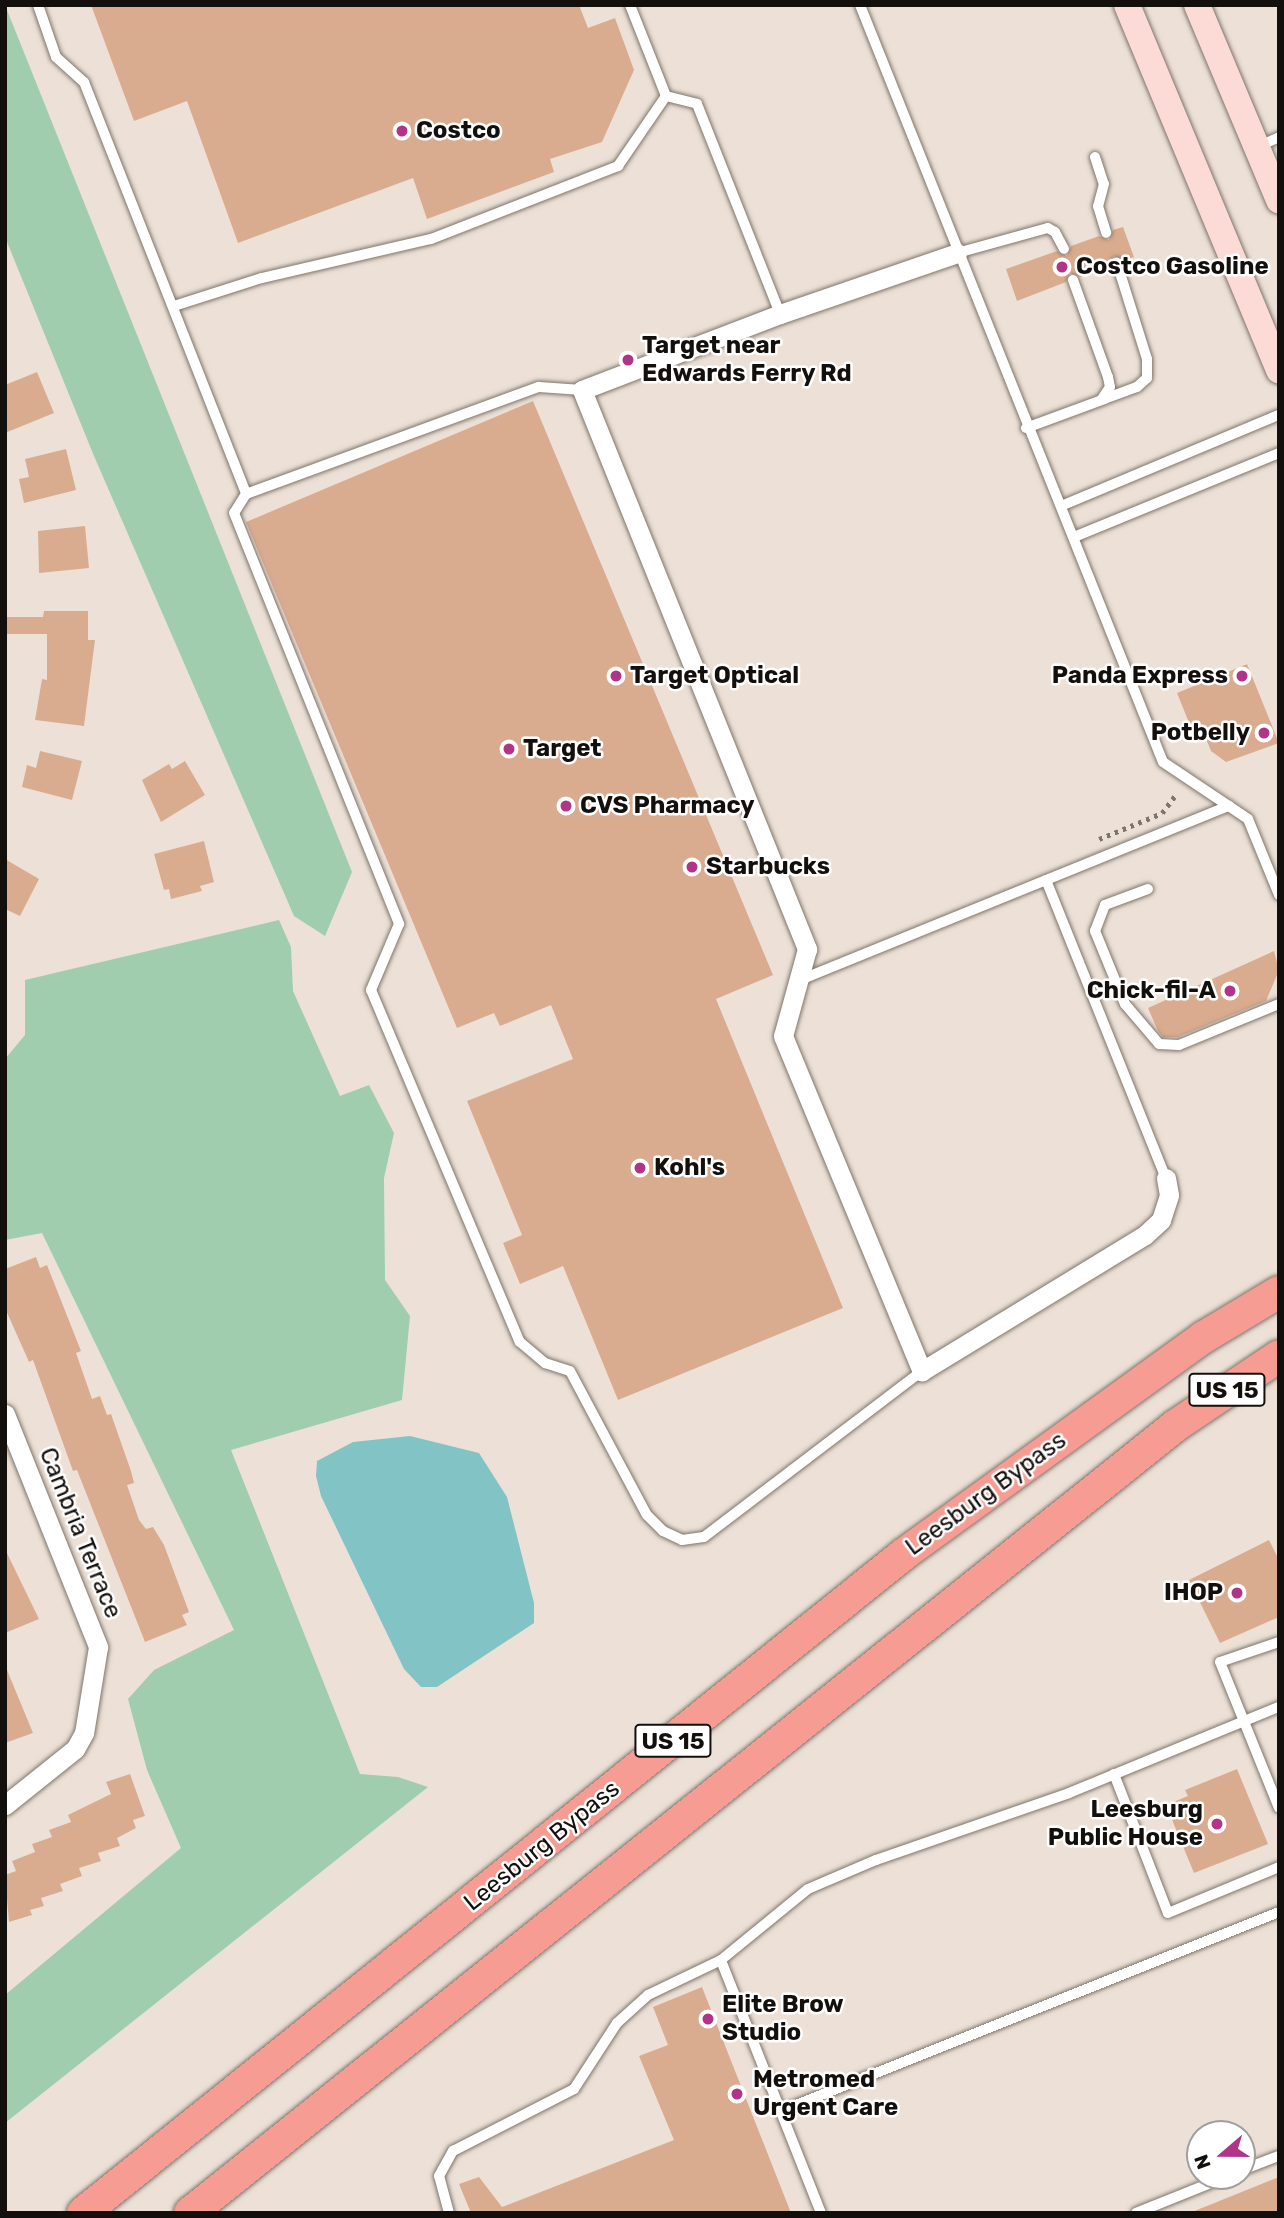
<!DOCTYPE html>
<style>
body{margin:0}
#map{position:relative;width:1284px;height:2218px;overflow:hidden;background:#ede1d7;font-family:Rubik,sans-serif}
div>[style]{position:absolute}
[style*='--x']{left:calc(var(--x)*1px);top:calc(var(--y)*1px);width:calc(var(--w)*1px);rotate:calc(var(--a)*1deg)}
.green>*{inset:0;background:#9fcdae}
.water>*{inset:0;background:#82c4c6}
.building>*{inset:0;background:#daac8f}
.path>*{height:4.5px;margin-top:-2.25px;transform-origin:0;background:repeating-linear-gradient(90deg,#7c746e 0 3.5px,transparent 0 8.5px)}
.roads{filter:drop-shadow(0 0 2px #7f756b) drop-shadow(0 0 2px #7f756b)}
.service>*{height:10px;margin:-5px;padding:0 5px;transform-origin:5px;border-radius:5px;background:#fff}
.minor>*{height:19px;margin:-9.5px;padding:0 9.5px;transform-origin:9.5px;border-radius:9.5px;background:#fff}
.secondary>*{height:26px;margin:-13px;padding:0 13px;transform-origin:13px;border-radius:13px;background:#fcdad6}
.trunk>*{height:32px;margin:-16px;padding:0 16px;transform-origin:16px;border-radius:16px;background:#f69c92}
.dots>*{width:19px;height:19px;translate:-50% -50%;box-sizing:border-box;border:4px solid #fff;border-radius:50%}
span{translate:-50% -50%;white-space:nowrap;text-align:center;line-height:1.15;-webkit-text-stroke:5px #fff;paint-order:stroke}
.shield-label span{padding:2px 5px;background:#fff;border:2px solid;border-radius:5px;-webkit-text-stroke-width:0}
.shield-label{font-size:23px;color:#130f0c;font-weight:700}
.poi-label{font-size:24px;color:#130f0c;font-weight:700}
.left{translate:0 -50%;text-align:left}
.right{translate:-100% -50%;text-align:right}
.street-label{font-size:24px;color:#130f0c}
.frame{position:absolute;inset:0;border:7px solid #130f0c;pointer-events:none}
.north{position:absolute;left:1186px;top:2120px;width:70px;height:70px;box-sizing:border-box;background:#fff;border:2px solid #a19f9e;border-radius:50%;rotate:250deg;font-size:19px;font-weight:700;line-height:28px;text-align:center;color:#130f0c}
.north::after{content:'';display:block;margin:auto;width:24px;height:32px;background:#b03588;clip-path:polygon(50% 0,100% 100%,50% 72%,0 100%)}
</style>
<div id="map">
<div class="green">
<div style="clip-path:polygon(5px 5px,352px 872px,325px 936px,294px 916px,94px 456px,5px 237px)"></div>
<div style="clip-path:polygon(279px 920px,291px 947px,293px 991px,340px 1096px,369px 1085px,394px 1133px,384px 1178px,385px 1280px,410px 1316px,402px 1400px,231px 1450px,360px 1774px,398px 1777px,428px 1787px,5px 2123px,5px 1995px,181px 1848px,147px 1770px,128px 1699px,154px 1670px,234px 1630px,42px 1233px,5px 1240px,5px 1059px,25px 1035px,25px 980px)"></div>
</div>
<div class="water">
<div style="clip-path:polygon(410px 1436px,479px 1453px,507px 1497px,534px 1603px,534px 1623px,437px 1687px,421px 1687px,404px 1669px,321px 1496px,316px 1476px,317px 1461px,353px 1442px)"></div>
</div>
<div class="building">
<div style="clip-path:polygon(91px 5px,579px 5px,588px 28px,615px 18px,634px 70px,602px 142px,550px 159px,554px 172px,427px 219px,413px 178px,238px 243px,187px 101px,134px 121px)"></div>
<div style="clip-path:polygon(1123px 227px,1134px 257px,1124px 261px,1114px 256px,1110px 266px,1080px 277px,1070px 273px,1066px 282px,1017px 301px,1006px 269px,1057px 251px,1067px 256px,1071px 246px,1099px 236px,1109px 240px,1113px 230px)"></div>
<div style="clip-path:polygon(37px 372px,54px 413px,5px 433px,5px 385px)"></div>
<div style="clip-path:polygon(533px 401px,773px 975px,716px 999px,843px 1308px,618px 1400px,563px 1266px,520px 1284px,503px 1243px,522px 1235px,467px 1101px,573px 1059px,551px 1005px,500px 1026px,494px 1013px,457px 1028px,246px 522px)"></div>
<div style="clip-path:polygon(66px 449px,76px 490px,24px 503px,19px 479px,29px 477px,25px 459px)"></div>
<div style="clip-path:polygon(85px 526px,89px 568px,39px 573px,38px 531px)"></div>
<div style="clip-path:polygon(44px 611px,88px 611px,88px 640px,95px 640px,84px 726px,35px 720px,42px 679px,47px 680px,47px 634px,7px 634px,7px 617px,43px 617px)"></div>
<div style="clip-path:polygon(1247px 664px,1279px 743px,1226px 762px,1211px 751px,1205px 736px,1196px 740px,1177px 693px)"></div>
<div style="clip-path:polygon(40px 751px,82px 761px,72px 800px,22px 787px,27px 765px,36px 768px)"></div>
<div style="clip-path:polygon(185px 761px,205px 795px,161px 822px,142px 780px,169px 764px,172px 769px)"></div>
<div style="clip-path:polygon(204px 841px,214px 882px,200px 886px,202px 891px,171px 899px,169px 889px,164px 890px,154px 854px)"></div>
<div style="clip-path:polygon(5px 859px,39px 879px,20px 916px,5px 909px)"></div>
<div style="clip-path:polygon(1274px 951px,1279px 970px,1266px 1001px,1178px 1037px,1163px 1037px,1158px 1031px,1148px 1008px)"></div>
<div style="clip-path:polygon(36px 1257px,40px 1268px,47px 1265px,81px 1351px,76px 1353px,92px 1399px,100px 1396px,107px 1415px,111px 1414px,131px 1471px,134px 1483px,127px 1485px,139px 1520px,146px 1529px,153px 1527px,164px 1545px,189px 1612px,182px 1615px,187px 1625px,145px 1642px,77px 1470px,73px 1471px,33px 1360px,29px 1362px,5px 1308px,5px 1269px)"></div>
<div style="clip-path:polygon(1269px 1540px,1279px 1560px,1279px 1617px,1220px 1643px,1189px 1580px)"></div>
<div style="clip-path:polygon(5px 1549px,39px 1619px,5px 1633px)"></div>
<div style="clip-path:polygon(5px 1665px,33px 1733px,5px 1743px)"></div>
<div style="clip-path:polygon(1237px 1769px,1268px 1844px,1194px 1873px,1166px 1805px,1188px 1796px,1185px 1790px)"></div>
<div style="clip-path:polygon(130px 1774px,145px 1816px,133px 1820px,136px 1828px,117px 1838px,120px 1846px,98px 1853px,101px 1861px,79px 1868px,82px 1876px,60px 1884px,63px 1891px,41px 1898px,44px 1906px,30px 1910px,32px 1915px,9px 1922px,5px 1875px,16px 1871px,12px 1861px,35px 1852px,32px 1844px,52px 1837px,49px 1830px,71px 1822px,68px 1815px,111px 1794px,106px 1782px)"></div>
<div style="clip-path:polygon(702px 1987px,791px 2213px,471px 2213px,459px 2184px,479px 2177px,502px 2207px,674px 2140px,639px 2056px,668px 2045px,653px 2007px)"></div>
<div style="clip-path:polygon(1279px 2177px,1279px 2213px,1192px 2213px,1192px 2212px)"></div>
</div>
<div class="path">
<div style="--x:1099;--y:839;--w:68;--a:-22.4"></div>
<div style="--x:1162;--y:813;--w:21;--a:-53"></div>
</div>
<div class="roads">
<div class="service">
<div style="--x:38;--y:5;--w:55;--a:70.9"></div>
<div style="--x:56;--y:57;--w:38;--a:42"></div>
<div style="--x:84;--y:82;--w:443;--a:68.5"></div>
<div style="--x:246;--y:494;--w:312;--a:-20.1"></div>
<div style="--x:539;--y:387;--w:43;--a:4"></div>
<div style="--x:630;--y:5;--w:98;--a:68.4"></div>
<div style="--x:666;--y:96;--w:32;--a:14"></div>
<div style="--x:697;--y:104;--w:226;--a:68.4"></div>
<div style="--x:860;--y:5;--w:815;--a:68.19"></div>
<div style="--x:1163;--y:762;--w:102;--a:33.8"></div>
<div style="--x:1248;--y:819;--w:82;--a:67.8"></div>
<div style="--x:1257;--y:147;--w:24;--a:-24"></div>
<div style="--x:1095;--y:157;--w:28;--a:72"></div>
<div style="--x:1104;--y:184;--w:23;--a:105"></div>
<div style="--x:1098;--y:206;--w:28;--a:73"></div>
<div style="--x:957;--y:253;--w:94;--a:-15.4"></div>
<div style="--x:1048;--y:228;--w:8;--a:30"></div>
<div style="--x:1055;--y:232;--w:19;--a:62"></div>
<div style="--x:1073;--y:280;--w:103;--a:70.2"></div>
<div style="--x:1108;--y:377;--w:10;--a:79"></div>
<div style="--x:1110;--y:387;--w:14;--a:124"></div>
<div style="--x:174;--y:306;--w:92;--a:-17.7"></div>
<div style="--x:262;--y:278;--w:173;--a:-13"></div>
<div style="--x:431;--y:239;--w:201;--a:-21.3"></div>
<div style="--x:618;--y:166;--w:85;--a:-55.6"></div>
<div style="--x:1026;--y:428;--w:118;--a:-20.3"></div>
<div style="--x:1137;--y:387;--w:13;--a:-42"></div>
<div style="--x:1147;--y:378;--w:19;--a:-90"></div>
<div style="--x:1147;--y:359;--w:101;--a:-107.4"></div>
<div style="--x:246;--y:494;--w:22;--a:122"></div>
<div style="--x:234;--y:513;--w:443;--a:68.1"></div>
<div style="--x:399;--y:924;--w:72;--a:113"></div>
<div style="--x:371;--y:990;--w:382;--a:67.1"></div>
<div style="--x:520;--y:1342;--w:33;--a:40"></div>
<div style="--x:545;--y:1363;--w:26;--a:18"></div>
<div style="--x:570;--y:1371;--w:163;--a:61.9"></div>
<div style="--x:647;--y:1515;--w:23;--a:45"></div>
<div style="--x:663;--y:1531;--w:21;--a:25"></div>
<div style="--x:682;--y:1540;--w:22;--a:-8"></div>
<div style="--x:704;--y:1537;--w:274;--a:-37.3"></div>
<div style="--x:1061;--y:506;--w:236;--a:-22.7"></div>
<div style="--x:1074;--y:537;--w:222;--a:-22.3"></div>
<div style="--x:1046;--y:880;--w:321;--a:68.1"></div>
<div style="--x:1148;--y:889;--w:46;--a:159.6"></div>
<div style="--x:1105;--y:905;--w:28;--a:111"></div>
<div style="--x:1095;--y:931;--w:79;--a:67.7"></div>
<div style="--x:1125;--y:1004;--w:52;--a:49.6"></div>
<div style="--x:1159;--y:1044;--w:20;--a:3"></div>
<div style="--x:1179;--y:1045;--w:108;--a:-22.3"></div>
<div style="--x:800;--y:980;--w:463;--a:-22.1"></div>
<div style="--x:1279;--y:1642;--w:62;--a:161.3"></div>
<div style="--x:1220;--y:1662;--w:157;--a:68"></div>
<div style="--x:1114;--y:1774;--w:149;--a:68.8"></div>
<div style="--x:1168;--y:1913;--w:120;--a:-22.5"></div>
<div style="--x:781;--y:2111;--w:536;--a:-21.78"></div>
<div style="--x:1242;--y:2170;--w:40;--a:-21"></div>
<div style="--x:449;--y:2213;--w:38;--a:-105"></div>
<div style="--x:439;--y:2176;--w:29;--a:-61"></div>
<div style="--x:453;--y:2151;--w:136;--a:-27.1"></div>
<div style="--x:574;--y:2089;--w:79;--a:-56.9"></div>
<div style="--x:617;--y:2023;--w:42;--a:-42.1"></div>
<div style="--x:648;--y:1995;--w:81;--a:-25.6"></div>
<div style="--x:821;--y:2213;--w:272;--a:-111.6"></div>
<div style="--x:721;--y:1960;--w:112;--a:-39.2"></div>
<div style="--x:808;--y:1889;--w:74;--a:-23.1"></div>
<div style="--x:876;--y:1860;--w:204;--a:-19.1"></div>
<div style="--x:1069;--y:1793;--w:227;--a:-22.3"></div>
<div style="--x:1136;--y:2213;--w:99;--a:-21.9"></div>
</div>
<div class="minor">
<div style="--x:957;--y:253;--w:187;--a:161"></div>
<div style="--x:780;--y:314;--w:212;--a:159"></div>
<div style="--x:582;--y:390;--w:603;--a:68.07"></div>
<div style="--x:807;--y:949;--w:90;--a:105.4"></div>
<div style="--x:783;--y:1036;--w:363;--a:67.5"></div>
<div style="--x:922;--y:1371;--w:261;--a:-31.4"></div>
<div style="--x:1145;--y:1235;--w:22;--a:-43"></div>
<div style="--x:1161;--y:1220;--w:26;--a:-72"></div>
<div style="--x:1169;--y:1195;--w:17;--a:-100"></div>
<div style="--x:5;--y:1414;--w:251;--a:68.2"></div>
<div style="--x:98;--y:1647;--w:87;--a:99.2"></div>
<div style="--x:84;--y:1733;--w:18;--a:119"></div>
<div style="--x:75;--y:1749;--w:90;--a:141.3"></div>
</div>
<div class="secondary">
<div style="--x:1127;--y:5;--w:396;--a:67.4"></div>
<div style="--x:1197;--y:5;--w:212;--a:67.2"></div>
</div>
<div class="trunk">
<div style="--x:83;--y:2213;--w:1053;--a:-38.75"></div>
<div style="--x:904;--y:1554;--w:370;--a:-35.9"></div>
<div style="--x:1204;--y:1337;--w:87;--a:-31"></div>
<div style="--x:190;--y:2213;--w:1261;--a:-38.62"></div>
<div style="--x:1175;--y:1426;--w:125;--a:-33.9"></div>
</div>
</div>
<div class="dots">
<div style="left:402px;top:131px;background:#b03588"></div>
<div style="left:1062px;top:267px;background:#b03588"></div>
<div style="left:628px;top:360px;background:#b03588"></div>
<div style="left:616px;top:676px;background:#b03588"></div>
<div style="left:1242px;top:676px;background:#b03588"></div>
<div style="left:1264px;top:733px;background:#b03588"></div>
<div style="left:509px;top:749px;background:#b03588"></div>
<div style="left:566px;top:806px;background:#b03588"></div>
<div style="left:692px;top:867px;background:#b03588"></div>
<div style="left:1230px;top:991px;background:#b03588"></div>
<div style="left:640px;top:1168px;background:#b03588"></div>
<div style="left:1237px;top:1593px;background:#b03588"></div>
<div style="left:1217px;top:1824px;background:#b03588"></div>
<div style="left:708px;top:2019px;background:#b03588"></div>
<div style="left:737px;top:2094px;background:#b03588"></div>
</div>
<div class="shield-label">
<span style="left:1227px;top:1390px">US 15</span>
<span style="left:673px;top:1741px">US 15</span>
</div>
<div class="poi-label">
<span class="left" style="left:416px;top:131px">Costco</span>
<span class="left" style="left:1076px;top:267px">Costco Gasoline</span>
<span class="left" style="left:642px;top:360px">Target near<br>Edwards Ferry Rd</span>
<span class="left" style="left:630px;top:676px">Target Optical</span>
<span class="right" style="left:1228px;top:676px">Panda Express</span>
<span class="right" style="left:1250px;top:733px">Potbelly</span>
<span class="left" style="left:523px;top:749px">Target</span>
<span class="left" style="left:580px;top:806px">CVS Pharmacy</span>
<span class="left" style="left:706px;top:867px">Starbucks</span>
<span class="right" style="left:1216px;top:991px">Chick-fil-A</span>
<span class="left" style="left:654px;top:1168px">Kohl's</span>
<span class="right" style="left:1223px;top:1593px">IHOP</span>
<span class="right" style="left:1203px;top:1824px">Leesburg<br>Public House</span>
<span class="left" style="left:722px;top:2019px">Elite Brow<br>Studio</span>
<span class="left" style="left:753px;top:2094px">Metromed<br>Urgent Care</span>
</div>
<div class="street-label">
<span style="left:986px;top:1494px;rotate:-36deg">Leesburg Bypass</span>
<span style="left:80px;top:1533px;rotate:68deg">Cambria Terrace</span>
<span style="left:542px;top:1846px;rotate:-39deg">Leesburg Bypass</span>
</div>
<div class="frame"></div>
<div class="north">N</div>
</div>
